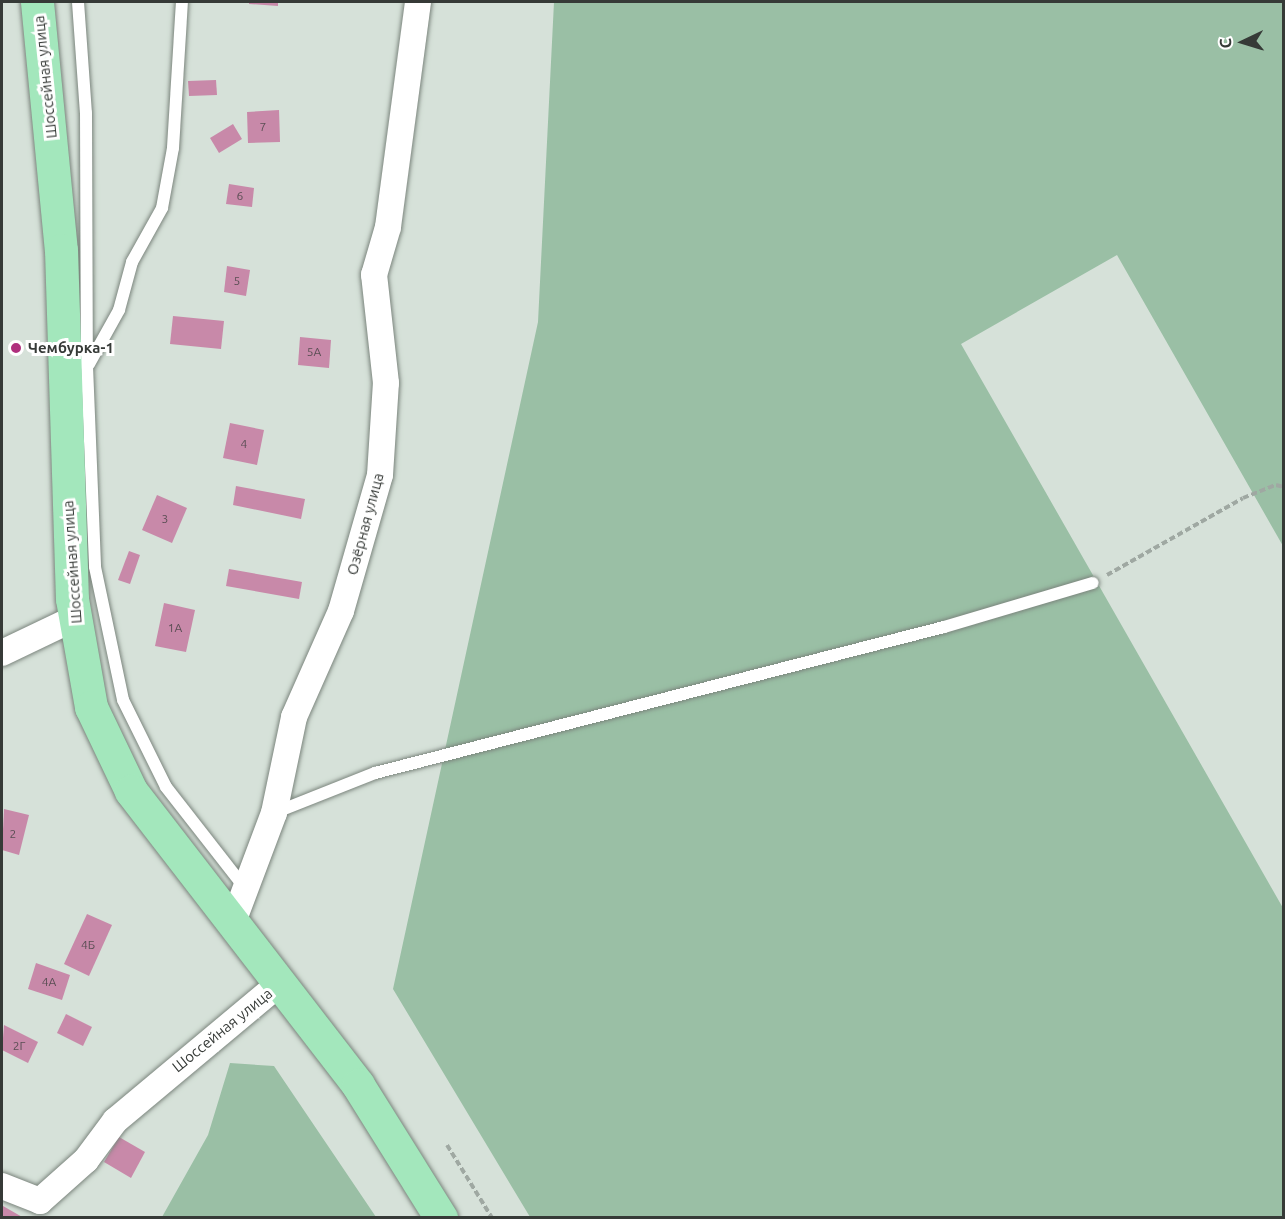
<!DOCTYPE html>
<meta charset="utf-8">
<style>
body{margin:0}
#map{position:relative;width:1285px;height:1219px;overflow:hidden;background:#d6e1d9;font-family:Ubuntu,sans-serif}
div>[style]{position:absolute}
[style*='--x']{left:calc(var(--x)*1px);top:calc(var(--y)*1px);width:calc(var(--w)*1px);rotate:calc(var(--a)*1deg)}
.green>*{inset:0;background:#9abfa5}
.building>*{inset:0;background:#c889a9}
.path>*{height:4px;margin-top:-2px;transform-origin:0;background:repeating-linear-gradient(90deg,#9fa8a2 0 6px,transparent 0 9px)}
.roads{filter:drop-shadow(0 0 2px #7b857d) drop-shadow(0 0 2px #7b857d)}
.service>*{height:12px;margin:-6px;padding:0 6px;transform-origin:6px;border-radius:6px;background:#fff}
.minor>*{height:26px;margin:-13px;padding:0 13px;transform-origin:13px;border-radius:13px;background:#fff}
.primary>*{height:33px;margin:-16.5px;padding:0 16.5px;transform-origin:16.5px;border-radius:16.5px;background:#a3e7bc}
.dots>*{width:16px;height:16px;translate:-50% -50%;box-sizing:border-box;border:3px solid #fff;border-radius:50%}
span{translate:-50% -50%;white-space:nowrap;text-align:center;line-height:1.15;-webkit-text-stroke:6px #fff;paint-order:stroke}
.number-label{font-size:12px;color:#5a4e54}
.number-label span{-webkit-text-stroke-width:0}
.street-label{font-size:15px;color:#363a37}
.poi-label{font-size:15px;color:#363a37;font-weight:700}
.left{translate:0 -50%;text-align:left}
.frame{position:absolute;inset:0;border:3px solid #363a37;pointer-events:none}
.north{position:absolute;left:1213px;top:12px;width:60px;height:60px;-webkit-text-stroke:4px #fff;paint-order:stroke;rotate:266deg;font-size:16px;font-weight:700;line-height:24px;text-align:center;color:#363a37}
.north::after{content:'';display:block;margin:auto;width:21px;height:27px;background:#363a37;clip-path:polygon(50% 0,100% 100%,50% 72%,0 100%)}
</style>
<div id="map">
<div class="green">
<div style="clip-path:polygon(554px 2px,1283px 2px,1283px 546px,1117px 255px,961px 344px,1283px 908px,1283px 1217px,530px 1217px,393px 989px,538px 322px)"></div>
<div style="clip-path:polygon(230px 1063px,274px 1066px,376px 1217px,162px 1217px,208px 1135px)"></div>
</div>
<div class="building">
<div style="clip-path:polygon(249px 2px,278px 2px,278px 6px,249px 4px)"></div>
<div style="clip-path:polygon(216px 80px,217px 95px,189px 96px,188px 81px)"></div>
<div style="clip-path:polygon(279px 110px,280px 142px,248px 143px,247px 112px)"></div>
<div style="clip-path:polygon(233px 124px,242px 139px,219px 153px,210px 138px)"></div>
<div style="clip-path:polygon(229px 184px,254px 188px,252px 207px,226px 204px)"></div>
<div style="clip-path:polygon(227px 266px,250px 270px,246px 296px,224px 292px)"></div>
<div style="clip-path:polygon(173px 316px,224px 321px,221px 349px,170px 344px)"></div>
<div style="clip-path:polygon(300px 337px,331px 340px,329px 368px,298px 365px)"></div>
<div style="clip-path:polygon(230px 423px,264px 430px,257px 465px,223px 458px)"></div>
<div style="clip-path:polygon(236px 486px,305px 499px,301px 519px,233px 505px)"></div>
<div style="clip-path:polygon(157px 495px,187px 508px,172px 543px,142px 530px)"></div>
<div style="clip-path:polygon(129px 551px,140px 555px,130px 584px,118px 580px)"></div>
<div style="clip-path:polygon(229px 569px,302px 582px,299px 599px,226px 586px)"></div>
<div style="clip-path:polygon(164px 603px,195px 610px,186px 652px,155px 646px)"></div>
<div style="clip-path:polygon(4px 809px,29px 815px,19px 855px,2px 850px)"></div>
<div style="clip-path:polygon(87px 914px,112px 925px,89px 976px,64px 964px)"></div>
<div style="clip-path:polygon(36px 963px,70px 975px,62px 1000px,28px 989px)"></div>
<div style="clip-path:polygon(66px 1014px,92px 1027px,83px 1046px,57px 1033px)"></div>
<div style="clip-path:polygon(4px 1025px,38px 1042px,28px 1063px,2px 1050px)"></div>
<div style="clip-path:polygon(119px 1137px,145px 1152px,131px 1178px,104px 1162px)"></div>
<div style="clip-path:polygon(3px 1206px,24px 1218px,2px 1218px)"></div>
</div>
<div class="path">
<div style="--x:1107;--y:575;--w:156;--a:-29.5"></div>
<div style="--x:1243;--y:498;--w:35;--a:-22"></div>
<div style="--x:1276;--y:485;--w:8;--a:14"></div>
<div style="--x:447;--y:1145;--w:86;--a:58.3"></div>
</div>
<div class="roads">
<div class="service">
<div style="--x:78;--y:2;--w:111;--a:85.9"></div>
<div style="--x:86;--y:113;--w:253;--a:89.8"></div>
<div style="--x:87;--y:366;--w:201;--a:87.7"></div>
<div style="--x:95;--y:567;--w:136;--a:78.1"></div>
<div style="--x:123;--y:700;--w:97;--a:63.7"></div>
<div style="--x:166;--y:787;--w:128;--a:52"></div>
<div style="--x:89;--y:364;--w:62;--a:-60.9"></div>
<div style="--x:119;--y:310;--w:50;--a:-74.8"></div>
<div style="--x:132;--y:262;--w:62;--a:-60.9"></div>
<div style="--x:162;--y:208;--w:61;--a:-79.6"></div>
<div style="--x:173;--y:148;--w:146;--a:-86.5"></div>
<div style="--x:274;--y:813;--w:109;--a:-21.6"></div>
<div style="--x:375;--y:773;--w:587;--a:-14.39"></div>
<div style="--x:944;--y:627;--w:155;--a:-16.5"></div>
</div>
<div class="minor">
<div style="--x:2;--y:653;--w:81;--a:-25.6"></div>
<div style="--x:233;--y:922;--w:116;--a:-69.4"></div>
<div style="--x:274;--y:813;--w:98;--a:-78.2"></div>
<div style="--x:294;--y:717;--w:116;--a:-66.1"></div>
<div style="--x:341;--y:611;--w:141;--a:-74"></div>
<div style="--x:380;--y:475;--w:92;--a:-86.3"></div>
<div style="--x:386;--y:383;--w:109;--a:-96.3"></div>
<div style="--x:374;--y:275;--w:50;--a:-73.7"></div>
<div style="--x:388;--y:227;--w:227;--a:-82.4"></div>
<div style="--x:2;--y:1186;--w:41;--a:21.5"></div>
<div style="--x:40;--y:1201;--w:62;--a:-41.7"></div>
<div style="--x:86;--y:1160;--w:49;--a:-53.4"></div>
<div style="--x:115;--y:1121;--w:215;--a:-39.9"></div>
</div>
<div class="primary">
<div style="--x:37;--y:2;--w:249;--a:84.5"></div>
<div style="--x:61;--y:250;--w:349;--a:88.2"></div>
<div style="--x:72;--y:599;--w:110;--a:80"></div>
<div style="--x:91;--y:707;--w:93;--a:64.5"></div>
<div style="--x:131;--y:791;--w:371;--a:52.3"></div>
<div style="--x:358;--y:1085;--w:157;--a:58"></div>
</div>
</div>
<div class="dots">
<div style="left:16px;top:348px;background:#af2f7d"></div>
</div>
<div class="number-label">
<span style="left:263px;top:127px">7</span>
<span style="left:240px;top:196px">6</span>
<span style="left:237px;top:281px">5</span>
<span style="left:314px;top:352px">5А</span>
<span style="left:244px;top:444px">4</span>
<span style="left:165px;top:519px">3</span>
<span style="left:175px;top:628px">1А</span>
<span style="left:13px;top:834px">2</span>
<span style="left:88px;top:945px">4Б</span>
<span style="left:49px;top:982px">4А</span>
<span style="left:19px;top:1046px">2Г</span>
</div>
<div class="street-label">
<span style="left:45px;top:77px;rotate:-96deg">Шоссейная улица</span>
<span style="left:365px;top:524px;rotate:-75deg">Озёрная улица</span>
<span style="left:72px;top:562px;rotate:-94deg">Шоссейная улица</span>
<span style="left:222px;top:1030px;rotate:-39deg">Шоссейная улица</span>
</div>
<div class="poi-label">
<span class="left" style="left:28px;top:348px">Чембурка-1</span>
</div>
<div class="frame"></div>
<div class="north">С</div>
</div>
